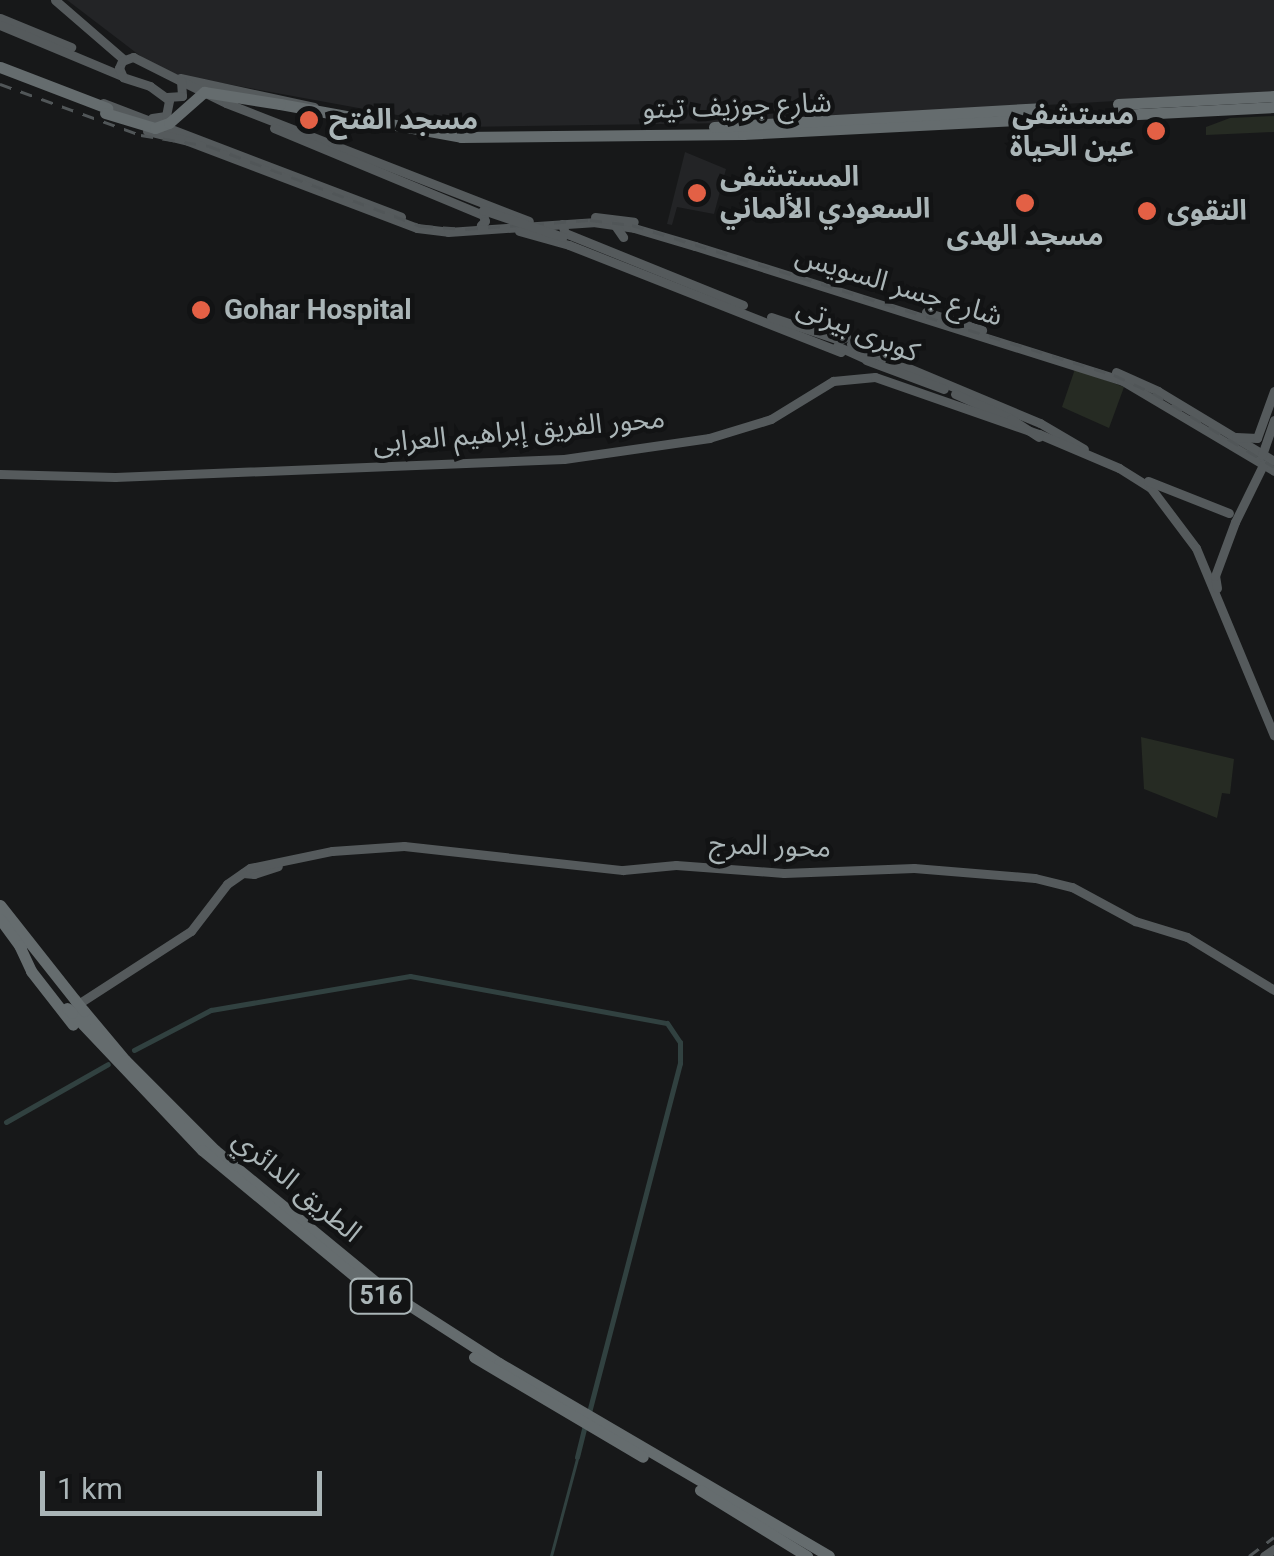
<!DOCTYPE html>
<meta charset="utf-8">
<style>
body{margin:0}
#map{position:relative;width:1274px;height:1556px;overflow:hidden;background:#171819;font-family:Roboto,"Noto Sans Arabic",sans-serif}
div>[style]{position:absolute}
[style*='--x']{left:calc(var(--x)*1px);top:calc(var(--y)*1px);width:calc(var(--w)*1px);rotate:calc(var(--a)*1deg)}
.built>*{inset:0;background:#232426}
.green>*{inset:0;background:#262b23}
.stream>*{height:2.5px;margin:-1.25px;padding:0 1.25px;transform-origin:1.25px;border-radius:1.25px;background:#314140}
.canal>*{height:5px;margin:-2.5px;padding:0 2.5px;transform-origin:2.5px;border-radius:2.5px;background:#314140}
.major>*{height:9px;margin:-4.5px;padding:0 4.5px;transform-origin:4.5px;border-radius:4.5px;background:#555a5c}
.highway>*{height:11px;margin:-5.5px;padding:0 5.5px;transform-origin:5.5px;border-radius:5.5px;background:#656c6e}
.rail>*{height:2.5px;margin-top:-1.25px;transform-origin:0;background:repeating-linear-gradient(90deg,#515658 0 12px,transparent 0 22px)}
.major-bridge>*{height:9px;margin:-4.5px;padding:0 4.5px;transform-origin:4.5px;border-radius:4.5px;background:#555a5c}
.highway-bridge>*{height:11px;margin:-5.5px;padding:0 5.5px;transform-origin:5.5px;border-radius:5.5px;background:#656c6e}
.dots>*{width:28px;height:28px;translate:-50% -50%;box-sizing:border-box;border:5px solid #121314;border-radius:50%}
span{translate:-50% -50%;white-space:nowrap;text-align:center;line-height:1.15;-webkit-text-stroke:9px #121314;paint-order:stroke}
.shield-label span{padding:2px 8px;background:#121314;border:2px solid;border-radius:8px;-webkit-text-stroke-width:0}
.shield-label{font-size:25px;color:#aab5b7;font-weight:700}
.street-label{font-size:28px;color:#aab5b7}
.poi-label{font-size:28px;color:#aab5b7;font-weight:700}
.right{translate:-100% -50%;text-align:right}
.left{translate:0 -50%;text-align:left}
.scale{position:absolute;left:40px;top:1471px;width:282px;height:45px;box-sizing:border-box;border:5px solid #aab5b7;border-top:0;padding-left:12px;font-size:30px;line-height:35px;white-space:nowrap;color:#aab5b7;-webkit-text-stroke:8px #121314;paint-order:stroke}
</style>
<div id="map">
<div class="built">
<div style="clip-path:polygon(67px 0,1274px 0,1274px 92px,731px 123px,463px 127px,177px 75px,143px 58px)"></div>
<div style="clip-path:polygon(685px 152px,726px 169px,714px 214px,677px 207px,672px 225px,667px 224px)"></div>
</div>
<div class="green">
<div style="clip-path:polygon(1274px 116px,1274px 132px,1206px 135px,1206px 127px,1230px 118px)"></div>
<div style="clip-path:polygon(1075px 369px,1124px 387px,1109px 428px,1062px 407px)"></div>
<div style="clip-path:polygon(1141px 737px,1234px 759px,1230px 794px,1222px 793px,1217px 818px,1144px 789px)"></div>
</div>
<div class="stream">
<div style="--x:551;--y:1556;--w:105;--a:-75"></div>
</div>
<div class="canal">
<div style="--x:134;--y:1050;--w:87;--a:-27.5"></div>
<div style="--x:211;--y:1010;--w:202;--a:-9.7"></div>
<div style="--x:410;--y:976;--w:261;--a:10.4"></div>
<div style="--x:667;--y:1023;--w:23;--a:56"></div>
<div style="--x:680;--y:1042;--w:21;--a:90"></div>
<div style="--x:680;--y:1063;--w:364;--a:104.6"></div>
<div style="--x:6;--y:1122;--w:117;--a:-29.6"></div>
<div style="--x:577;--y:1457;--w:32;--a:-76"></div>
</div>
<div class="major">
<div style="--x:55;--y:0;--w:90;--a:40.9"></div>
<div style="--x:0;--y:18;--w:77;--a:22.2"></div>
<div style="--x:0;--y:25;--w:132;--a:22.7"></div>
<div style="--x:180;--y:78;--w:137;--a:12.2"></div>
<div style="--x:181;--y:81;--w:50;--a:26.1"></div>
<div style="--x:226;--y:103;--w:325;--a:21.3"></div>
<div style="--x:103;--y:103;--w:319;--a:20.9"></div>
<div style="--x:152;--y:118;--w:14;--a:-8"></div>
<div style="--x:166;--y:116;--w:16;--a:-79"></div>
<div style="--x:169;--y:100;--w:24;--a:-144"></div>
<div style="--x:150;--y:86;--w:28;--a:-162"></div>
<div style="--x:123;--y:77;--w:10;--a:-114"></div>
<div style="--x:119;--y:68;--w:8;--a:-67"></div>
<div style="--x:122;--y:61;--w:12;--a:-20"></div>
<div style="--x:133;--y:57;--w:54;--a:26.6"></div>
<div style="--x:181;--y:81;--w:15;--a:86"></div>
<div style="--x:182;--y:96;--w:15;--a:176"></div>
<div style="--x:274;--y:128;--w:226;--a:22.6"></div>
<div style="--x:483;--y:215;--w:6;--a:72"></div>
<div style="--x:485;--y:221;--w:6;--a:135"></div>
<div style="--x:147;--y:131;--w:42;--a:13.7"></div>
<div style="--x:188;--y:141;--w:245;--a:20.8"></div>
<div style="--x:417;--y:228;--w:31;--a:7"></div>
<div style="--x:448;--y:232;--w:145;--a:-3.9"></div>
<div style="--x:593;--y:222;--w:41;--a:8.3"></div>
<div style="--x:634;--y:228;--w:64;--a:16.4"></div>
<div style="--x:695;--y:246;--w:447;--a:17.5"></div>
<div style="--x:1121;--y:380;--w:178;--a:30.7"></div>
<div style="--x:595;--y:217;--w:39;--a:7"></div>
<div style="--x:562;--y:224;--w:9;--a:72"></div>
<div style="--x:565;--y:233;--w:192;--a:22"></div>
<div style="--x:614;--y:224;--w:16;--a:55"></div>
<div style="--x:519;--y:231;--w:52;--a:15.6"></div>
<div style="--x:569;--y:245;--w:292;--a:21.5"></div>
<div style="--x:926;--y:312;--w:59;--a:17.8"></div>
<div style="--x:771;--y:317;--w:72;--a:18.7"></div>
<div style="--x:839;--y:340;--w:8;--a:-23"></div>
<div style="--x:851;--y:344;--w:205;--a:22.7"></div>
<div style="--x:1040;--y:423;--w:51;--a:30.6"></div>
<div style="--x:866;--y:360;--w:83;--a:20.4"></div>
<div style="--x:1116;--y:372;--w:46;--a:24.3"></div>
<div style="--x:1158;--y:391;--w:135;--a:31.1"></div>
<div style="--x:955;--y:394;--w:61;--a:24.1"></div>
<div style="--x:1236;--y:437;--w:21;--a:3"></div>
<div style="--x:1257;--y:438;--w:50;--a:-70.1"></div>
<div style="--x:1262;--y:455;--w:37;--a:-71"></div>
<div style="--x:0;--y:474;--w:115;--a:1.5"></div>
<div style="--x:115;--y:477;--w:449;--a:-2.3"></div>
<div style="--x:564;--y:459;--w:147;--a:-8.2"></div>
<div style="--x:709;--y:438;--w:65;--a:-17"></div>
<div style="--x:771;--y:419;--w:73;--a:-31.5"></div>
<div style="--x:833;--y:381;--w:42;--a:-5.4"></div>
<div style="--x:875;--y:377;--w:174;--a:19.2"></div>
<div style="--x:1039;--y:434;--w:87;--a:23"></div>
<div style="--x:1119;--y:468;--w:36;--a:32"></div>
<div style="--x:1150;--y:487;--w:76;--a:53"></div>
<div style="--x:1196;--y:548;--w:203;--a:67.4"></div>
<div style="--x:1148;--y:481;--w:87;--a:21.6"></div>
<div style="--x:1217;--y:588;--w:12;--a:-99"></div>
<div style="--x:1215;--y:576;--w:58;--a:-69.7"></div>
<div style="--x:1235;--y:522;--w:64;--a:-63.8"></div>
<div style="--x:243;--y:873;--w:11;--a:5"></div>
<div style="--x:254;--y:874;--w:25;--a:-18"></div>
<div style="--x:75;--y:1006;--w:138;--a:-32.9"></div>
<div style="--x:191;--y:931;--w:59;--a:-52.5"></div>
<div style="--x:227;--y:884;--w:28;--a:-35"></div>
<div style="--x:250;--y:868;--w:84;--a:-11.7"></div>
<div style="--x:332;--y:851;--w:72;--a:-4"></div>
<div style="--x:404;--y:846;--w:220;--a:6.3"></div>
<div style="--x:623;--y:870;--w:53;--a:-5.4"></div>
<div style="--x:676;--y:865;--w:108;--a:4.2"></div>
<div style="--x:784;--y:873;--w:130;--a:-2.2"></div>
<div style="--x:914;--y:868;--w:121;--a:4.7"></div>
<div style="--x:1035;--y:878;--w:38;--a:14"></div>
<div style="--x:1072;--y:887;--w:72;--a:28.4"></div>
<div style="--x:1135;--y:921;--w:54;--a:17.1"></div>
<div style="--x:1187;--y:937;--w:102;--a:31.3"></div>
<div style="--x:1264;--y:1556;--w:12;--a:-35"></div>
</div>
<div class="highway">
<div style="--x:0;--y:67;--w:115;--a:21"></div>
<div style="--x:280;--y:104;--w:184;--a:10.3"></div>
<div style="--x:461;--y:137;--w:282;--a:-0.6"></div>
<div style="--x:743;--y:134;--w:532;--a:-2.91"></div>
<div style="--x:1118;--y:104;--w:156;--a:-2.9"></div>
<div style="--x:714;--y:127;--w:327;--a:-3.3"></div>
<div style="--x:0;--y:905;--w:121;--a:51.7"></div>
<div style="--x:0;--y:919;--w:36;--a:54"></div>
<div style="--x:19;--y:945;--w:29;--a:65"></div>
<div style="--x:31;--y:971;--w:68;--a:52.1"></div>
<div style="--x:84;--y:1011;--w:64;--a:50.1"></div>
<div style="--x:125;--y:1060;--w:127;--a:45"></div>
<div style="--x:215;--y:1150;--w:219;--a:39.4"></div>
<div style="--x:384;--y:1289;--w:137;--a:32.8"></div>
<div style="--x:499;--y:1363;--w:382;--a:30.3"></div>
<div style="--x:72;--y:1013;--w:189;--a:46.5"></div>
<div style="--x:202;--y:1150;--w:204;--a:39.6"></div>
<div style="--x:474;--y:1357;--w:196;--a:30.6"></div>
<div style="--x:700;--y:1490;--w:126;--a:31.7"></div>
</div>
<div class="rail">
<div style="--x:0;--y:84;--w:150;--a:19.9"></div>
<div style="--x:141;--y:135;--w:69;--a:9.2"></div>
<div style="--x:209;--y:146;--w:227;--a:20.7"></div>
<div style="--x:421;--y:226;--w:45;--a:3.8"></div>
<div style="--x:466;--y:229;--w:124;--a:-4.2"></div>
<div style="--x:590;--y:220;--w:42;--a:6.8"></div>
<div style="--x:632;--y:225;--w:505;--a:17.29"></div>
<div style="--x:1114;--y:375;--w:43;--a:24.8"></div>
<div style="--x:1153;--y:393;--w:142;--a:31.4"></div>
<div style="--x:1249;--y:1556;--w:31;--a:-37"></div>
</div>
<div class="major-bridge">
<div style="--x:483;--y:210;--w:84;--a:18.6"></div>
<div style="--x:837;--y:346;--w:37;--a:24"></div>
<div style="--x:1011;--y:419;--w:33;--a:33"></div>
</div>
<div class="highway-bridge">
<div style="--x:105;--y:113;--w:52;--a:16.7"></div>
<div style="--x:155;--y:128;--w:15;--a:-20"></div>
<div style="--x:169;--y:123;--w:47;--a:-41.5"></div>
<div style="--x:204;--y:92;--w:77;--a:9"></div>
<div style="--x:75;--y:1000;--w:14;--a:51"></div>
<div style="--x:67;--y:1008;--w:7;--a:45"></div>
</div>
<div class="dots">
<div style="left:309px;top:120px;background:#e36045"></div>
<div style="left:1156px;top:131px;background:#e36045"></div>
<div style="left:697px;top:193px;background:#e36045"></div>
<div style="left:1025px;top:203px;background:#e36045"></div>
<div style="left:1147px;top:211px;background:#e36045"></div>
<div style="left:201px;top:310px;background:#e36045"></div>
</div>
<div class="shield-label">
<span style="left:381px;top:1296px">516</span>
</div>
<div class="street-label">
<span style="left:737px;top:106px;rotate:-2deg">شارع جوزيف تيتو</span>
<span style="left:899px;top:286px;rotate:17deg">شارع جسر السويس</span>
<span style="left:858px;top:330px;rotate:22deg">كوبرى بيرتى</span>
<span style="left:519px;top:431px;rotate:-5deg">محور الفريق إبراهيم العرابى</span>
<span style="left:770px;top:846px;rotate:2deg">محور المرج</span>
<span style="left:297px;top:1186px;rotate:40deg">الطريق الدائري</span>
</div>
<div class="poi-label">
<span class="right" style="left:1134px;top:131px">مستشفى<br>عين الحياة</span>
<span class="left" style="left:329px;top:120px">مسجد الفتح</span>
<span class="left" style="left:720px;top:193px">المستشفى<br>السعودي الألماني</span>
<span class="left" style="left:1167px;top:211px">التقوى</span>
<span style="left:1025px;top:236px">مسجد الهدى</span>
<span class="left" style="left:224px;top:310px">Gohar Hospital</span>
</div>
<div class="scale">1 km</div>
</div>
